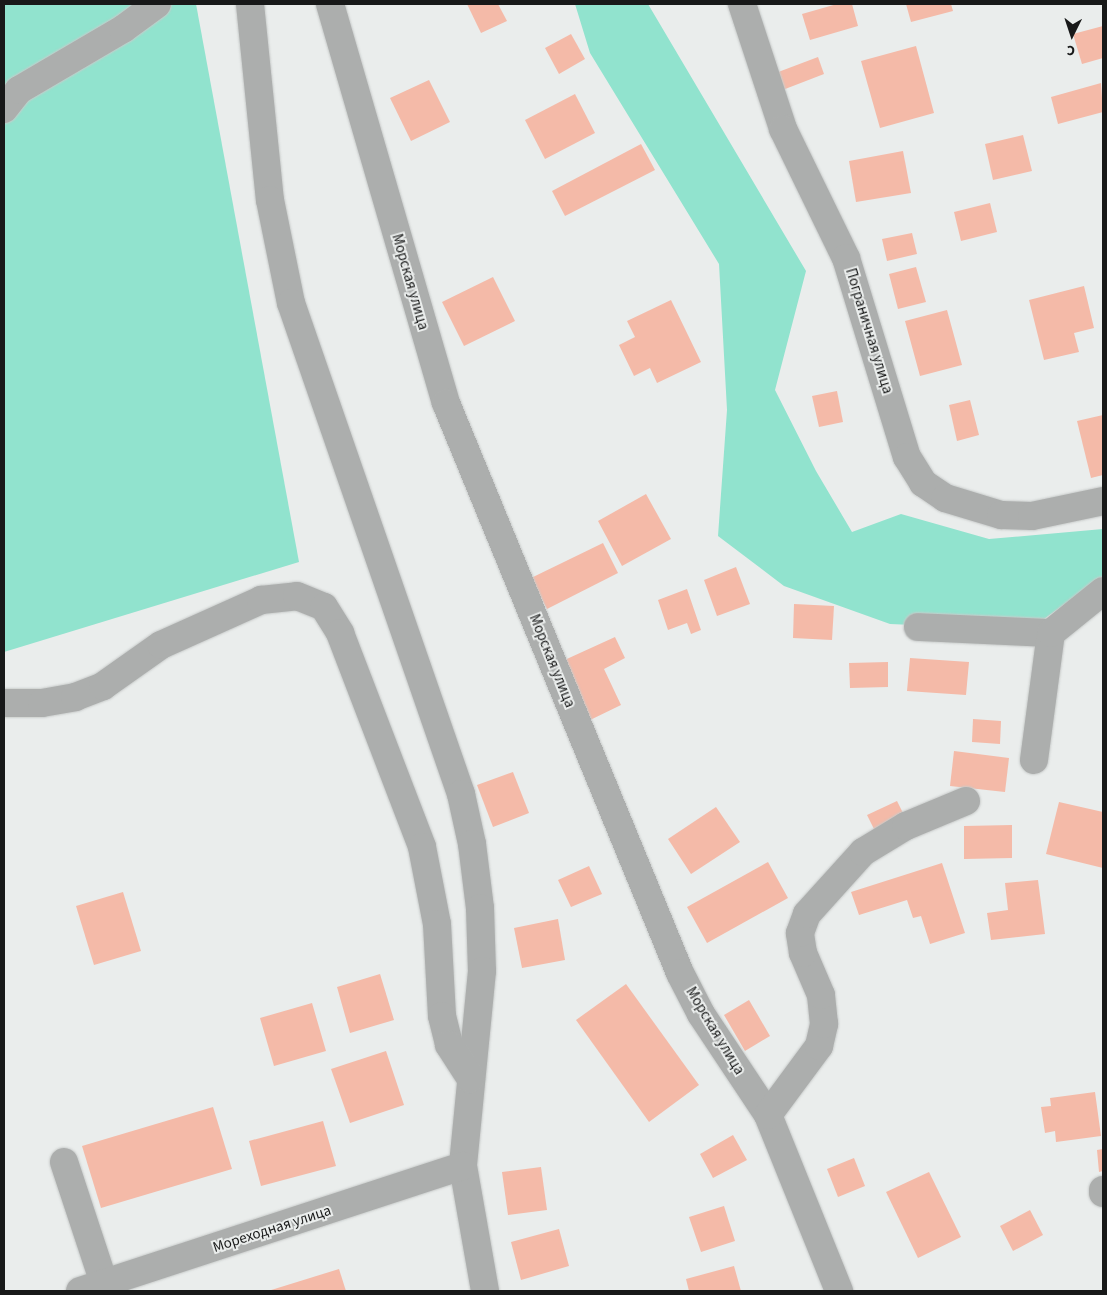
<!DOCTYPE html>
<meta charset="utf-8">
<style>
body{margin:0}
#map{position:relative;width:1107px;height:1295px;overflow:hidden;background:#eaedec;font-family:"Source Sans 3",sans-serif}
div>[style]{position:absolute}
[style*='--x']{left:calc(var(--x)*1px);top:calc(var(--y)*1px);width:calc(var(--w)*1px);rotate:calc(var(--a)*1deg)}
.green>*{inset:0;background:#91e3ce}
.building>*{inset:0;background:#f4baa8}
.roads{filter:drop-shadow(0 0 1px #c8cbca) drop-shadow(0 0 1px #c8cbca)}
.minor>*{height:28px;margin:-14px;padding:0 14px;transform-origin:14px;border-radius:14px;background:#acaead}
span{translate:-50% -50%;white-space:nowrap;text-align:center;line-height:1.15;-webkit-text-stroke:4px #eaedec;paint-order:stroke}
.street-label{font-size:15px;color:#181919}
.frame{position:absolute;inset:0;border:5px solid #181919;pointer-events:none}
.north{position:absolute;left:1047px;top:10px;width:50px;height:50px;-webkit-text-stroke:4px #eaedec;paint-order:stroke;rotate:184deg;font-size:14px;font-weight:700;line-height:20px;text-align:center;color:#181919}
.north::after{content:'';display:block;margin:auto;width:18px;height:22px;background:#181919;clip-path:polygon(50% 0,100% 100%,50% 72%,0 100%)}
</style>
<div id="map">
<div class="green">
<div style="clip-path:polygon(4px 4px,196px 4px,299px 562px,4px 652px)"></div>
<div style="clip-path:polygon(575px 4px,648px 4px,806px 271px,775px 390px,816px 471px,852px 532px,901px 514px,989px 539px,1103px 529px,1103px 576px,1029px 630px,890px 624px,784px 586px,718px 536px,727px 410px,719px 264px,590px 53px)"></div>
</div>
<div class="building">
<div style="clip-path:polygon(467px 4px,498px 4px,507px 21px,481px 33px)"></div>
<div style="clip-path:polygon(837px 4px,852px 4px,858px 26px,810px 40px,802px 14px)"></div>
<div style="clip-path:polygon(906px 4px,951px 4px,953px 11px,911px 22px)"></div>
<div style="clip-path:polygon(1103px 26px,1103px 58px,1082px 64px,1073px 34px)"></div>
<div style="clip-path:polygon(571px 34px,585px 59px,559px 74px,545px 48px)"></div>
<div style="clip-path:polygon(916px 46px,934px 113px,880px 128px,861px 61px)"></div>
<div style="clip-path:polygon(818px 57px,824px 74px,780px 91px,773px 74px)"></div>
<div style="clip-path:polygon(429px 80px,450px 122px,411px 141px,390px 98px)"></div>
<div style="clip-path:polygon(1101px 83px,1103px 112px,1058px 124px,1051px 97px)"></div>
<div style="clip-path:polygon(575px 94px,595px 133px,545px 159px,525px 120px)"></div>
<div style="clip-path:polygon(1023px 135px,1032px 171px,993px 180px,985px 144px)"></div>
<div style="clip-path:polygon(641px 144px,655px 170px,565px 216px,552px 191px)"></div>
<div style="clip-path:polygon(903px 151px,911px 193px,856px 202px,849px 161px)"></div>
<div style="clip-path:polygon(990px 203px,997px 232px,961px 241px,954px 212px)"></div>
<div style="clip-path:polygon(912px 233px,917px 254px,887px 261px,882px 239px)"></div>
<div style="clip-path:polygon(916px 267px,926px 302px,898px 309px,889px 274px)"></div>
<div style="clip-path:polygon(493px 277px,515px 321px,464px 346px,442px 302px)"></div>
<div style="clip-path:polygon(1084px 286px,1094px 328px,1074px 333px,1079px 352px,1044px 360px,1029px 300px)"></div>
<div style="clip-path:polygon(671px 300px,701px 362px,657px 383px,650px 368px,634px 376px,619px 345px,635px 337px,627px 321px)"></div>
<div style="clip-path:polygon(947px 310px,962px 365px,920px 376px,905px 321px)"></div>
<div style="clip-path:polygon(837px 391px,843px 422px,819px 427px,812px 396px)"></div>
<div style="clip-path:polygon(970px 400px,979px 435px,957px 441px,949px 405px)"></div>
<div style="clip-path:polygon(1103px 415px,1103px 475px,1091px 478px,1077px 421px)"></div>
<div style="clip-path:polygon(646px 494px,671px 539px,622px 566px,598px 521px)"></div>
<div style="clip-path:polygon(603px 543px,618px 573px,547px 609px,531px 578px)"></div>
<div style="clip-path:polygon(736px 567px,750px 604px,717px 616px,704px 580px)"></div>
<div style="clip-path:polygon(687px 589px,701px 630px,691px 634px,687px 623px,668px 630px,658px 600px)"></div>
<div style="clip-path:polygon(794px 604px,834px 606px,832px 640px,793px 638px)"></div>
<div style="clip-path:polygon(615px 637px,625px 658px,604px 669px,621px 705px,586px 722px,558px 663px)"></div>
<div style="clip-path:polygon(910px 658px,969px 662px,966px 695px,907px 691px)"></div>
<div style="clip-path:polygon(888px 662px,888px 687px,850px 688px,849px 663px)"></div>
<div style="clip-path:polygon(973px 719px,1001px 721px,1000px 744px,972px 742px)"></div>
<div style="clip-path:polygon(954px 751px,1009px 758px,1005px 792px,950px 786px)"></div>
<div style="clip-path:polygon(513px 772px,529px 813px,493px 827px,477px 785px)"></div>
<div style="clip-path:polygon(897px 801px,905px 817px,875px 831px,867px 815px)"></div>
<div style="clip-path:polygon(1059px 802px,1103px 812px,1103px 868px,1046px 854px)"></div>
<div style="clip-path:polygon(716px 807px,740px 842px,691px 874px,668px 839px)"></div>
<div style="clip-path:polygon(1012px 825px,1012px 858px,964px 859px,964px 826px)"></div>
<div style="clip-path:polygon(768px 862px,788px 898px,707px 943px,687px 907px)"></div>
<div style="clip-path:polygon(942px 863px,965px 933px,930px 944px,921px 916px,913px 918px,907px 900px,859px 915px,851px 892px)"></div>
<div style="clip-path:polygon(589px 866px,602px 894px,571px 907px,558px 880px)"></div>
<div style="clip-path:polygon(1038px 880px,1045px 934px,991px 940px,987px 913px,1008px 910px,1005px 883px)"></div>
<div style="clip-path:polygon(123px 892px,141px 951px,94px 965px,76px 906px)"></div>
<div style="clip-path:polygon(558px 919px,565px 960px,522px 968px,514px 928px)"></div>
<div style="clip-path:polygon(380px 974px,394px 1020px,350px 1033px,337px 987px)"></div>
<div style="clip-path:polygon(626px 984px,699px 1085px,649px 1122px,576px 1020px)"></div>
<div style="clip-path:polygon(749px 1000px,770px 1036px,745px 1051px,724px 1015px)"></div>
<div style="clip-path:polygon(312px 1003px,326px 1051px,274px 1066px,260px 1018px)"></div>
<div style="clip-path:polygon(386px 1051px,404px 1105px,350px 1123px,331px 1069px)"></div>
<div style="clip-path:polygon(1095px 1092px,1101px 1136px,1056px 1142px,1055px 1131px,1045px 1133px,1041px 1107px,1051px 1106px,1050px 1098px)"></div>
<div style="clip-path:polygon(213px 1107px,232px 1169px,101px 1208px,82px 1146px)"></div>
<div style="clip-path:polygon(323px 1121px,336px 1166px,261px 1186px,249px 1141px)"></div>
<div style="clip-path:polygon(733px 1135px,747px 1160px,713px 1178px,700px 1154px)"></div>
<div style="clip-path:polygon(1103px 1149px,1103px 1171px,1099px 1172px,1097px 1150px)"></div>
<div style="clip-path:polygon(854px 1158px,865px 1186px,838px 1197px,827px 1169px)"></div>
<div style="clip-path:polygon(541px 1167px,547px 1210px,508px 1215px,502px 1172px)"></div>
<div style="clip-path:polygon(929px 1172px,961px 1237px,918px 1258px,886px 1192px)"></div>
<div style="clip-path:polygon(724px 1206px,735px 1241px,701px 1252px,689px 1217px)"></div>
<div style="clip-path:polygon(1030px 1210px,1043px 1235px,1013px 1251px,1000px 1226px)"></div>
<div style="clip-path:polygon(559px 1229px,569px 1266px,521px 1280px,511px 1242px)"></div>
<div style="clip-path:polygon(734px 1266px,741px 1291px,689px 1291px,686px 1279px)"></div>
<div style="clip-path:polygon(339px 1269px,346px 1291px,268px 1291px)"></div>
</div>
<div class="roads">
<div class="minor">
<div style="--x:250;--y:4;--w:197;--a:84.2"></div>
<div style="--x:270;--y:200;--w:105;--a:78.5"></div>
<div style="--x:291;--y:303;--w:520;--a:70.9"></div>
<div style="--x:461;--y:794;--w:51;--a:77.6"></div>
<div style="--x:472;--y:844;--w:64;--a:82.9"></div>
<div style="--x:480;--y:908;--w:63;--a:88.2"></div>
<div style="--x:482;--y:971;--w:196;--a:95.6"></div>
<div style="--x:463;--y:1166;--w:127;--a:80"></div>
<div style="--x:330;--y:4;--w:416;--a:73.8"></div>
<div style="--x:446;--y:403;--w:616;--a:67.68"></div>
<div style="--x:680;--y:973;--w:46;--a:62.9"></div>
<div style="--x:701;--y:1014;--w:121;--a:56.4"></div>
<div style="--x:768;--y:1115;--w:190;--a:68"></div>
<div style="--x:742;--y:4;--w:132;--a:71.8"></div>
<div style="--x:783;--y:129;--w:144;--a:64"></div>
<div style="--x:846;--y:258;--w:208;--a:73"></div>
<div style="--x:907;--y:457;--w:31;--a:58"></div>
<div style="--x:923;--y:483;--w:27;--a:34"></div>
<div style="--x:945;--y:498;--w:59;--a:16.9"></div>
<div style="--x:1001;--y:515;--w:31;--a:2"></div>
<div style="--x:1032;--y:516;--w:73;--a:-11.9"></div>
<div style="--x:4;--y:109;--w:24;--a:-52"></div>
<div style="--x:19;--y:90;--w:121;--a:-30.4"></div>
<div style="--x:123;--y:29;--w:42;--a:-36.3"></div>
<div style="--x:918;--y:627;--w:133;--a:2.6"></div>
<div style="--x:4;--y:703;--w:38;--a:0"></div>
<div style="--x:42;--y:703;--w:34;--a:-10"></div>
<div style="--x:75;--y:697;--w:30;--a:-21"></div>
<div style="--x:103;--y:686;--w:71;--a:-35.3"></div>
<div style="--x:161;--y:645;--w:110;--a:-24.2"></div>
<div style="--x:261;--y:600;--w:36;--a:-6"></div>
<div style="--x:297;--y:596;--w:29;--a:22"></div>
<div style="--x:324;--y:607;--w:31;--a:58"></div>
<div style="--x:340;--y:633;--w:229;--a:69"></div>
<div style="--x:422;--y:847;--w:78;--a:79"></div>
<div style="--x:437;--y:924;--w:92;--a:86.9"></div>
<div style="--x:442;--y:1016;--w:30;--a:76"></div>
<div style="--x:449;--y:1045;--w:40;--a:57.1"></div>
<div style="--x:1034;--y:760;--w:128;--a:-82.4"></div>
<div style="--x:1051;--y:633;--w:67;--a:-38.9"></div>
<div style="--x:768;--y:1115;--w:86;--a:-53.5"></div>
<div style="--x:819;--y:1046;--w:23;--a:-77"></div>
<div style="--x:824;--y:1024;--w:29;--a:-96"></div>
<div style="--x:821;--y:995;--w:46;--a:-113.2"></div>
<div style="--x:803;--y:953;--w:20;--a:-99"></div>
<div style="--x:800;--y:933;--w:20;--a:-70"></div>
<div style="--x:807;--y:914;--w:84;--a:-47.9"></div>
<div style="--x:863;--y:852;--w:50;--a:-31.2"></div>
<div style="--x:906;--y:826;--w:65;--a:-22.6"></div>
<div style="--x:64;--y:1162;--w:127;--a:71.7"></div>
<div style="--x:1103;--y:1190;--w:3;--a:90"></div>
<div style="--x:80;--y:1291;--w:403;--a:-18.1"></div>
</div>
</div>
<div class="street-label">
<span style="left:410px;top:282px;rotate:74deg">Морская улица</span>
<span style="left:869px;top:331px;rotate:73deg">Пограничная улица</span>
<span style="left:552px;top:661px;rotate:68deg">Морская улица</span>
<span style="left:715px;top:1031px;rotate:59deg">Морская улица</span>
<span style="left:272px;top:1229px;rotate:-18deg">Мореходная улица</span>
</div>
<div class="frame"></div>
<div class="north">С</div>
</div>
